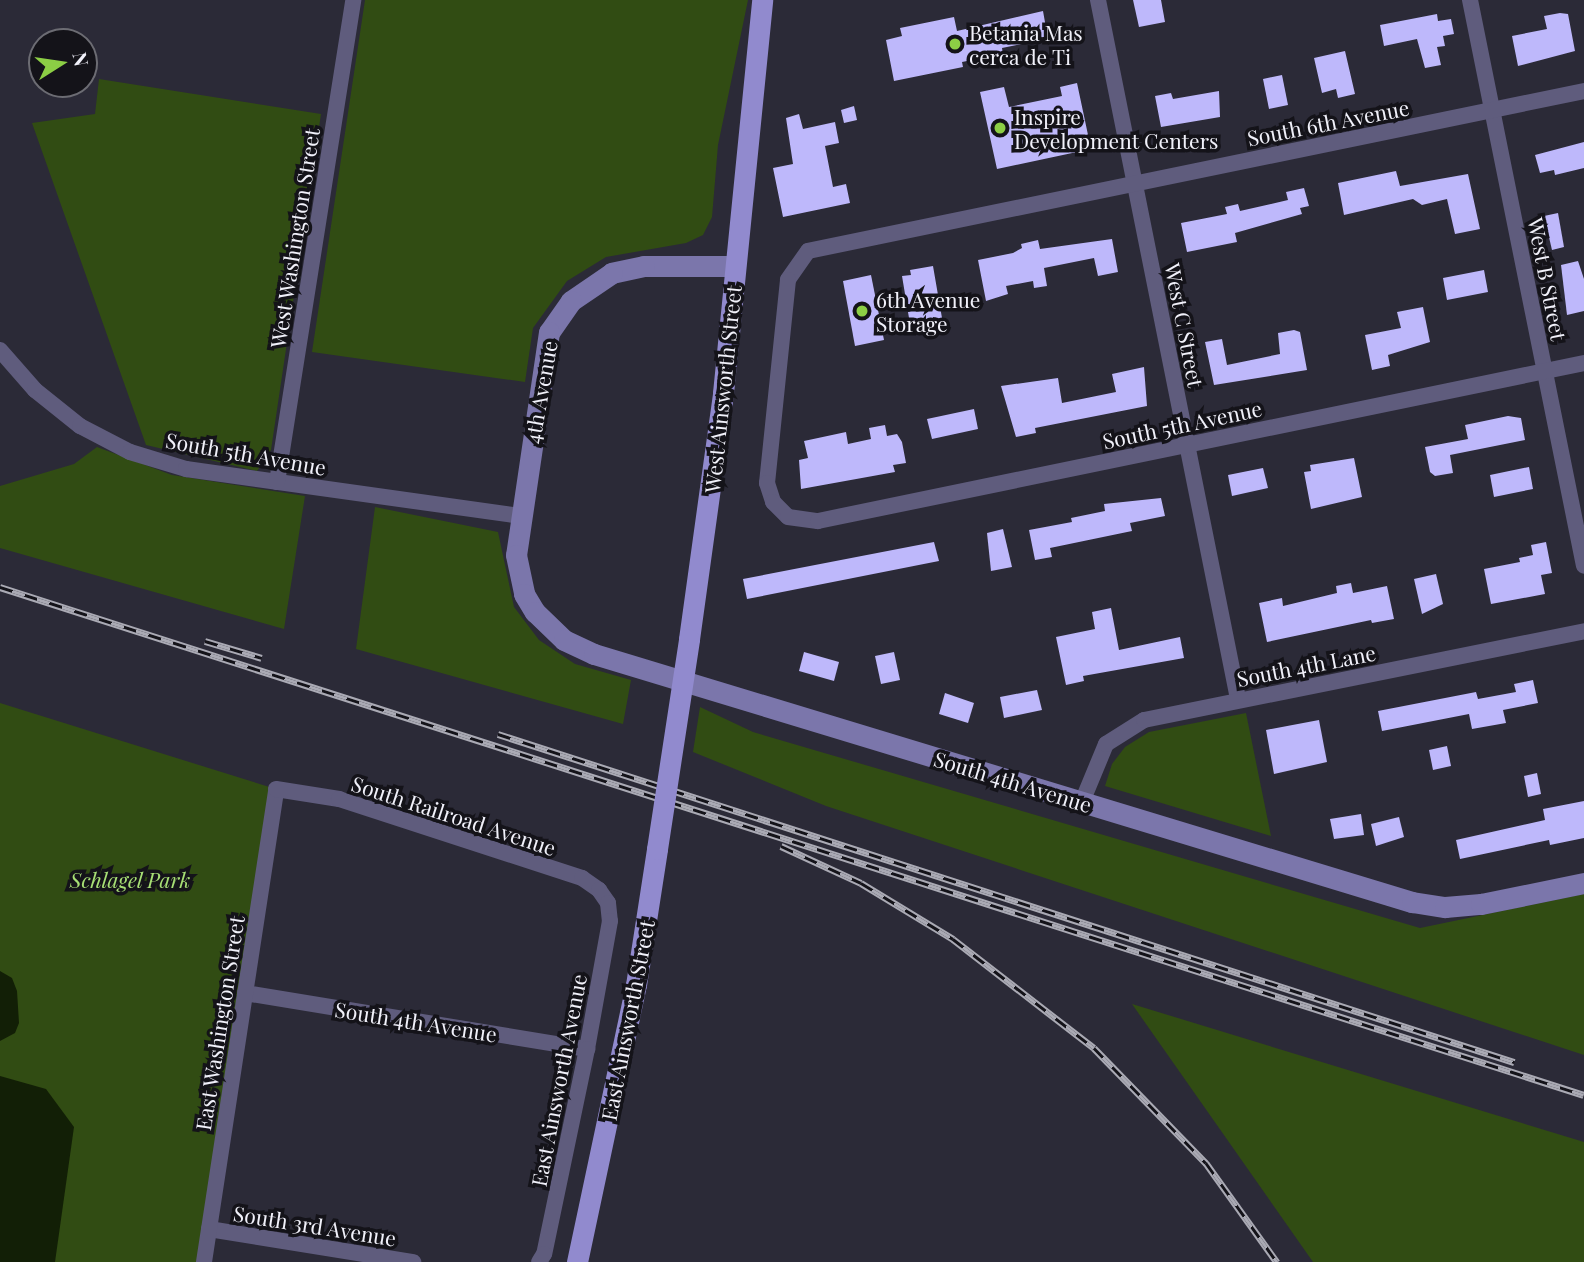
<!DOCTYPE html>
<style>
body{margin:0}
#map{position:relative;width:1584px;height:1262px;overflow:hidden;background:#2b2a37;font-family:"Playfair Display",serif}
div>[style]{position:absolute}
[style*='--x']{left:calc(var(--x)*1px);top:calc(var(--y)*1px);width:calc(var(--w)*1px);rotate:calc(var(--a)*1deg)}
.green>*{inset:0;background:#314c13}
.water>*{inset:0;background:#121f06}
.building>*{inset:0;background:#beb8fb}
.street>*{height:16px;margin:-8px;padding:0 8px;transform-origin:8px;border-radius:8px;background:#5f5c7d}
.secondary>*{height:21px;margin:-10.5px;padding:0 10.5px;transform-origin:10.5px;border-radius:10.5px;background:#7b76ab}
.primary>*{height:21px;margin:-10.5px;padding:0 10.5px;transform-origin:10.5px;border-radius:10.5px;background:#918ace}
.rail>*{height:7px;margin-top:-3.5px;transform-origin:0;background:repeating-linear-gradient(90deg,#141319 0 13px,#aaaab4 0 26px);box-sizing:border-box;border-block:2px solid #aaaab4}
.primary-bridge>*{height:21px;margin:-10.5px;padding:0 10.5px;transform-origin:10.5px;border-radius:10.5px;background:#918ace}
.dots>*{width:19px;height:19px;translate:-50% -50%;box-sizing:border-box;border:4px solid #141319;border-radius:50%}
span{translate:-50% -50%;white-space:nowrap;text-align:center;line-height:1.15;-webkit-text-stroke:7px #141319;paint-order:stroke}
.poi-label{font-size:21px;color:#f1f1fa}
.left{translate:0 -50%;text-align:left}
.street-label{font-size:21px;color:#f1f1fa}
.park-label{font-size:21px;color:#a7df75;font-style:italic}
.north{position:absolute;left:28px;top:28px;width:70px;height:70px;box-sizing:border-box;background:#141319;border:2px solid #6c6c73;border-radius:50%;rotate:78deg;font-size:19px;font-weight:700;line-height:28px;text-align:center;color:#f1f1fa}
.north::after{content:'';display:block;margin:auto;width:24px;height:32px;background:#8cce45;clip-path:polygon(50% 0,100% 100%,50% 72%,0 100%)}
</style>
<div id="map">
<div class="green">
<div style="clip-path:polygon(365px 0,748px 0,718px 145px,712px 217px,703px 235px,686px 243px,606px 257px,567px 281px,533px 328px,525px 382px,312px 352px)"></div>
<div style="clip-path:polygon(99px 79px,321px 114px,271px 450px,257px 471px,146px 445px,32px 123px,95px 114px)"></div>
<div style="clip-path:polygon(97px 447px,172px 475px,305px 496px,284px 629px,0 548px,0 486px,74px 464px)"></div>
<div style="clip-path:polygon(375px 507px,498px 532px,514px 607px,539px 640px,575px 664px,631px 680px,623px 724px,356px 649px)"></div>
<div style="clip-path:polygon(0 703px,276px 789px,204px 1262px,0 1262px)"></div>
<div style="clip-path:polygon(700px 707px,753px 732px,1420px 928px,1584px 894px,1584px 1055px,826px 806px,693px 752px)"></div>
<div style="clip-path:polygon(1246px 713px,1271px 836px,1105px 786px,1112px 764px,1125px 747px,1149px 732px)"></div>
<div style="clip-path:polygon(1132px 1004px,1584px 1142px,1584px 1262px,1313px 1262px)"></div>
</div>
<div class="water">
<div style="clip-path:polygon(0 971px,12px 978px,17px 991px,19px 1023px,15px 1033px,0 1041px)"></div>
<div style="clip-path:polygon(0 1076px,46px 1089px,74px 1127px,55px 1262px,0 1262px)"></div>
</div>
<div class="building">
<div style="clip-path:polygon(1133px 0,1161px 0,1165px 22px,1139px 27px)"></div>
<div style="clip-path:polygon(1043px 11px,1048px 39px,1002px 48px,1003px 54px,962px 62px,963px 67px,894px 81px,886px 40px,902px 36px,900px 28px,954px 17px,957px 31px)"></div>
<div style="clip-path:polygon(1560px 13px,1568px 14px,1575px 51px,1518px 66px,1512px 36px,1547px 29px,1544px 16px)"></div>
<div style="clip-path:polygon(1437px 14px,1438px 21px,1451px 19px,1454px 34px,1443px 36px,1445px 46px,1437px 47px,1441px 65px,1425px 68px,1417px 39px,1384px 46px,1380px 25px)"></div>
<div style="clip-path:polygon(1345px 51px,1355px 94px,1338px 98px,1336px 89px,1322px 93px,1314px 58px)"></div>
<div style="clip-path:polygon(1282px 75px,1288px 105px,1269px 109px,1263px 79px)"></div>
<div style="clip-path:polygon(1077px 83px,1091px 149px,997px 169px,980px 92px,1004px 87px,1009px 107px,1062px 96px,1060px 87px)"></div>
<div style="clip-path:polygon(1219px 91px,1220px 117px,1161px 127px,1155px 96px,1171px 93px,1173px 99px)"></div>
<div style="clip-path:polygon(854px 106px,857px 120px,844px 123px,841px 110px)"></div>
<div style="clip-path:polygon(799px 114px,803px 129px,835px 122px,839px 143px,825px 146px,833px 187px,846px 184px,850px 203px,783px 217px,773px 168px,793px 164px,786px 118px)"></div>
<div style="clip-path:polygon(1584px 142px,1584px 168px,1555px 175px,1554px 170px,1540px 173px,1535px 155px)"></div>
<div style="clip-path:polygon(1396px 171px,1400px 186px,1468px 174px,1480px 229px,1455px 234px,1447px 199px,1422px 205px,1413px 199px,1344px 215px,1338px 183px)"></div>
<div style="clip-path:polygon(1304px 188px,1309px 206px,1300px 208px,1302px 214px,1235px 233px,1237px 242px,1187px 252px,1181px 223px,1227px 214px,1225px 207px,1238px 204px,1240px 211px,1288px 200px,1286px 192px)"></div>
<div style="clip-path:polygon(1558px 213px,1564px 247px,1552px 250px,1544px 216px)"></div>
<div style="clip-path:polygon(1112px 239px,1118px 272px,1098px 276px,1094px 258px,1044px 268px,1047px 286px,1034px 288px,1033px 281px,1006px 286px,1008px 294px,986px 301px,978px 260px,1013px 253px,1022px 248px,1021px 244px,1038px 240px,1040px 249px)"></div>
<div style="clip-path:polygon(1578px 261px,1584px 279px,1584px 311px,1567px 315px,1561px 265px)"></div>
<div style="clip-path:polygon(933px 266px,942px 318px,910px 324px,902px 276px,911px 275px,910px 270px)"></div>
<div style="clip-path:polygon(1484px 270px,1488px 292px,1447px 300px,1443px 278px)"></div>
<div style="clip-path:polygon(871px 275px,884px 340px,855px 346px,843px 281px)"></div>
<div style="clip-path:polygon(1423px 307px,1430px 342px,1388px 355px,1390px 366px,1372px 370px,1365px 335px,1401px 328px,1397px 312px)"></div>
<div style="clip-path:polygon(1294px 330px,1300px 332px,1307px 370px,1214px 385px,1205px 342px,1222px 339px,1227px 365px,1280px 354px,1278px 333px)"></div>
<div style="clip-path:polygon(1144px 367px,1147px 406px,1035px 428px,1036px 433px,1016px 437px,1001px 386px,1058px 378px,1062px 403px,1116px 392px,1112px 374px)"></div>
<div style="clip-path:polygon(974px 409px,978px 429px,932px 439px,927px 419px)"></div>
<div style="clip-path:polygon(1508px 416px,1521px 418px,1525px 440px,1450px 455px,1453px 473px,1435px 476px,1430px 472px,1425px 447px,1468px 439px,1465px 425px)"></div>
<div style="clip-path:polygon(885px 425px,887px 436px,897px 434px,902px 442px,906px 463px,893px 465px,895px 472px,801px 489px,799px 460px,808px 458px,804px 441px,846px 432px,848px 444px,871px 439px,869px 428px)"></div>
<div style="clip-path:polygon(1354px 458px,1362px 497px,1311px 509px,1304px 472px,1311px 471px,1310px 465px)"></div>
<div style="clip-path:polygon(1529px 467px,1533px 489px,1494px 497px,1490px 475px)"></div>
<div style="clip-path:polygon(1263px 468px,1268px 488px,1232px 496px,1228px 475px)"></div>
<div style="clip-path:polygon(1161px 498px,1165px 516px,1130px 523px,1132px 531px,1050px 548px,1052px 557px,1035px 560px,1029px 530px,1072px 522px,1071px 518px,1105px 511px,1104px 504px)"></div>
<div style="clip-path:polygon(1003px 529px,1012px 567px,991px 571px,987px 533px)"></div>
<div style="clip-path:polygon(934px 542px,939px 561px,747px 599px,743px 579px)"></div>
<div style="clip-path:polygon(1546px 542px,1552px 573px,1541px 575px,1545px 594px,1491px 604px,1484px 569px,1520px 562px,1519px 558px,1533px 555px,1531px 545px)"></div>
<div style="clip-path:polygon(1436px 574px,1443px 604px,1422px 614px,1414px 579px)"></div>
<div style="clip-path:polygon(1351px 583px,1353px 593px,1387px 586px,1394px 619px,1372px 623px,1371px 620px,1267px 642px,1259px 603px,1282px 598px,1283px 606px,1337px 593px,1336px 586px)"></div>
<div style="clip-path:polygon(1111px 608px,1119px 650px,1180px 637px,1184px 658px,1083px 676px,1084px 681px,1066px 685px,1056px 637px,1095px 629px,1092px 612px)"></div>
<div style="clip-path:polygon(804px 652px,839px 662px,834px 681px,799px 671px)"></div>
<div style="clip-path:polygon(894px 652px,900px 680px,881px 684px,875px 656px)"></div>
<div style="clip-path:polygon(1533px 680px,1538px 703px,1503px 710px,1506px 723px,1472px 729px,1469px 714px,1382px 731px,1378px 711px,1476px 692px,1478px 699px,1516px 692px,1514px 684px)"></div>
<div style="clip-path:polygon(1037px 690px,1042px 710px,1004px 718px,1000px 697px)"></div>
<div style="clip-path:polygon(945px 693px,974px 703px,968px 723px,939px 714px)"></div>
<div style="clip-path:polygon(1319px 720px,1327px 762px,1274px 774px,1266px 730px)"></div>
<div style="clip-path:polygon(1447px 746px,1451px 766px,1433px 770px,1429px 750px)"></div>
<div style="clip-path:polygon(1537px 773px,1541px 794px,1528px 797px,1524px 776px)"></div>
<div style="clip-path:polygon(1584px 801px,1584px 838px,1550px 845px,1549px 840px,1460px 859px,1456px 840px,1545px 820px,1543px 809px)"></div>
<div style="clip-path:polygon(1361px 814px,1364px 835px,1334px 839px,1330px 819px)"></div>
<div style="clip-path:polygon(1399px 817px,1404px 837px,1376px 846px,1371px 824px)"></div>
</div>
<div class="street">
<div style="--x:1098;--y:0;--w:713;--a:78.67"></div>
<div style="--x:1470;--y:0;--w:577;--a:78.61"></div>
<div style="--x:1584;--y:91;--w:792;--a:168.35"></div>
<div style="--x:808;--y:251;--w:35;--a:125"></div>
<div style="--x:788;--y:280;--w:204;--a:95.9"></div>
<div style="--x:767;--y:483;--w:20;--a:72"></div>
<div style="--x:773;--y:502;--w:21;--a:45"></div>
<div style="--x:788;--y:517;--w:30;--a:8"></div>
<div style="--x:818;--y:521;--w:782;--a:-11.65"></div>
<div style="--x:0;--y:350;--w:53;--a:48.8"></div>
<div style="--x:35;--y:390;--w:58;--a:38.7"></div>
<div style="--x:80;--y:426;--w:56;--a:27.5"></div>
<div style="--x:130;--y:452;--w:59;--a:16.9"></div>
<div style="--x:186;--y:469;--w:337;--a:8"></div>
<div style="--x:277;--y:482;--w:488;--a:-81"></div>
<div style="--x:1082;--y:802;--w:63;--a:-67.5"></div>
<div style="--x:1106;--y:744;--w:45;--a:-32.3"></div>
<div style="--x:1144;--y:720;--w:449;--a:-11.4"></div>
<div style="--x:245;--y:993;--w:347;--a:9.3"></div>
<div style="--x:209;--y:1229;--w:207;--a:9.2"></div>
<div style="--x:204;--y:1262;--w:478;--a:-81.3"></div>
<div style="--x:276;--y:789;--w:64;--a:9"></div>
<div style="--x:339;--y:799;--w:256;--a:18"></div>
<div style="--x:582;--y:878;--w:21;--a:35"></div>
<div style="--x:599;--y:890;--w:16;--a:55"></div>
<div style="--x:608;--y:903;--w:18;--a:84"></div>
<div style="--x:610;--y:921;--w:130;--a:100.2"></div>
<div style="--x:587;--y:1049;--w:209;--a:101.8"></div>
<div style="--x:544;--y:1254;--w:9;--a:122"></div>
</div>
<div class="secondary">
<div style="--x:735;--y:266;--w:91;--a:180"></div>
<div style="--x:644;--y:266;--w:33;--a:168"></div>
<div style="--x:612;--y:273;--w:50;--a:145.7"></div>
<div style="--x:571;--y:301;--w:38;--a:125"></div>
<div style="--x:549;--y:332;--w:225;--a:98.4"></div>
<div style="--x:516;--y:555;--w:40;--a:78"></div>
<div style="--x:524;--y:594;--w:21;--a:59"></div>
<div style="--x:535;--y:612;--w:40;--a:44"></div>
<div style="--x:564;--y:640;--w:33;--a:25"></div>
<div style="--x:594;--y:654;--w:855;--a:16.87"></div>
<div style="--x:1412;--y:902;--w:33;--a:9"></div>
<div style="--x:1445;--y:907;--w:36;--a:-5"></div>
<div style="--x:1481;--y:904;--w:105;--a:-11.5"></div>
</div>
<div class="primary">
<div style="--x:689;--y:639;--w:248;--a:-82.1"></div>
<div style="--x:723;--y:393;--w:395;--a:-84.3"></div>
<div style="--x:577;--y:1262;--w:283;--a:-78"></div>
<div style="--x:636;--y:985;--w:138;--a:-81.2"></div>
</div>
<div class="rail">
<div style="--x:0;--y:587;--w:1663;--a:17.78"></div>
<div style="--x:205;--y:641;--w:59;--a:16.6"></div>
<div style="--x:498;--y:734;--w:1068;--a:17.89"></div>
<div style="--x:781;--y:846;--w:88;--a:24.8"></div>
<div style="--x:861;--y:883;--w:108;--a:31.3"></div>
<div style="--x:953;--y:939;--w:178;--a:37.7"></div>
<div style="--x:1094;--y:1048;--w:161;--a:45.8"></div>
<div style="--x:1206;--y:1163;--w:122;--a:54.4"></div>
</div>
<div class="primary-bridge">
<div style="--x:657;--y:849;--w:212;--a:-81.3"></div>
</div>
<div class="dots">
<div style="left:955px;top:44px;background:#8cce45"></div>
<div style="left:1000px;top:128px;background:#8cce45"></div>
<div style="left:862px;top:311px;background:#8cce45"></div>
</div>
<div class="poi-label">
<span class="left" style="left:969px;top:44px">Betania Mas<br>cerca de Ti</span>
<span class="left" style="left:1014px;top:128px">Inspire<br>Development Centers</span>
<span class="left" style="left:876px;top:311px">6th Avenue<br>Storage</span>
</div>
<div class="street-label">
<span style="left:1328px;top:122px;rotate:-11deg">South 6th Avenue</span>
<span style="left:294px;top:238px;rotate:-81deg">West Washington Street</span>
<span style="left:1548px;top:279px;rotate:79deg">West B Street</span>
<span style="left:1185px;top:325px;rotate:79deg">West C Street</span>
<span style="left:722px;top:389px;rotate:-84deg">West Ainsworth Street</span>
<span style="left:540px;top:392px;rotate:-80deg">4th Avenue</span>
<span style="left:1182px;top:424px;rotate:-12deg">South 5th Avenue</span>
<span style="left:246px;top:453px;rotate:10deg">South 5th Avenue</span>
<span style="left:1306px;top:665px;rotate:-11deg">South 4th Lane</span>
<span style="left:1013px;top:781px;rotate:17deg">South 4th Avenue</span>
<span style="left:454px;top:815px;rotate:18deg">South Railroad Avenue</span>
<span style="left:627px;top:1020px;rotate:-79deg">East Ainsworth Street</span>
<span style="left:416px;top:1021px;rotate:9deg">South 4th Avenue</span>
<span style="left:219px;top:1023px;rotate:-81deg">East Washington Street</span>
<span style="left:558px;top:1080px;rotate:-79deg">East Ainsworth Avenue</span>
<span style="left:315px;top:1225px;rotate:9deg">South 3rd Avenue</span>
</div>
<div class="park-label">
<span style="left:130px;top:879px">Schlagel Park</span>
</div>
<div class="north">N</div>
</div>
